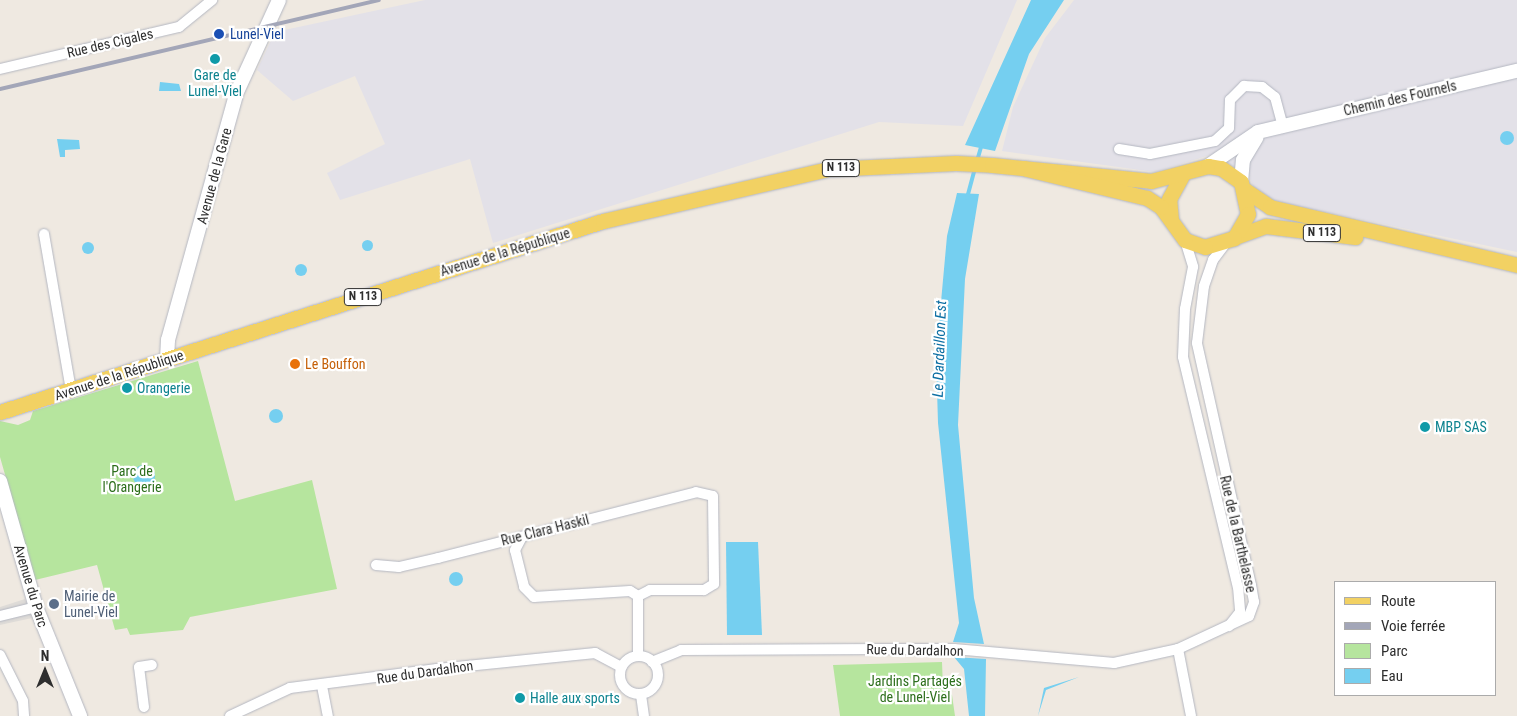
<!DOCTYPE html>
<meta charset="utf-8">
<style>
body{margin:0}
#map{position:relative;width:1517px;height:716px;overflow:hidden;background:#efe9e1;font-family:"Roboto Condensed",sans-serif}
div>[style]{position:absolute}
[style*='--x']{left:calc(var(--x)*1px);top:calc(var(--y)*1px);width:calc(var(--w)*1px);rotate:calc(var(--a)*1deg)}
.industrial>*{inset:0;background:#e3e1e8}
.green>*{inset:0;background:#b6e59e}
.plaza>*{inset:0;background:#dfdcd8}
.water>*{inset:0;background:#75cff0}
.round{border-radius:50%}
.stream>*{height:4px;margin:-2px;padding:0 2px;transform-origin:2px;border-radius:2px;background:#75cff0}
.roads{filter:drop-shadow(0 0 1px #b4b7c1) drop-shadow(0 0 1px #b4b7c1)}
.street>*{height:10px;margin:-5px;padding:0 5px;transform-origin:5px;border-radius:5px;background:#fff}
.street>.ring{margin:-5px;padding:0;box-sizing:content-box;background:none;border:10px solid #fff;border-radius:50%}
.secondary>*{height:14px;margin:-7px;padding:0 7px;transform-origin:7px;border-radius:7px;background:#fff}
.primary>*{height:15px;margin:-7.5px;padding:0 7.5px;transform-origin:7.5px;border-radius:7.5px;background:#f2d163}
.rail>*{height:4px;margin:-2px;padding:0 2px;transform-origin:2px;border-radius:2px;background:#a3a6b8}
.dots>*{width:14px;height:14px;translate:-50% -50%;box-sizing:border-box;border:2px solid #fff;border-radius:50%}
span{translate:-50% -50%;white-space:nowrap;text-align:center;line-height:1.15;-webkit-text-stroke:4.5px #fff;paint-order:stroke}
.shield-label span{padding:1px 4px;background:#fff;border:1px solid;border-radius:4px;-webkit-text-stroke-width:0}
.shield-label{font-size:12px;color:#2e2e2e;font-weight:700}
.transit-label{font-size:14px;color:#164399}
.left{translate:0 -50%;text-align:left}
.street-label{font-size:14px;color:#2e2e2e}
.culture-label{font-size:14px;color:#0d838f}
.food-label{font-size:14px;color:#c56008}
.park-label{font-size:14px;color:#2c6e1b}
.service-label{font-size:14px;color:#4e5e75}
.water-label{font-size:15px;color:#0d6fa3;font-style:italic}
.legend{position:absolute;left:1334px;top:581px;width:162px;height:115px;box-sizing:border-box;background:#fff;border:1px solid #ababab;margin:0;padding:6px 9px;list-style:none;font-size:15px;color:#2e2e2e}
.legend li{display:flex;align-items:center;gap:10px;height:25px}
.legend b{width:25px;border:1px solid #ababab}
.north{position:absolute;left:20px;top:646px;width:50px;height:50px;-webkit-text-stroke:4px #fff;paint-order:stroke;rotate:0deg;font-size:14px;font-weight:700;line-height:20px;text-align:center;color:#2e2e2e}
.north::after{content:'';display:block;margin:auto;width:18px;height:22px;background:#2e2e2e;clip-path:polygon(50% 0,100% 100%,50% 72%,0 100%)}
</style>
<div id="map">
<div class="industrial">
<div style="clip-path:polygon(425px 0,1017px 0,963px 126px,879px 122px,493px 243px,470px 159px,340px 200px,327px 173px,385px 144px,355px 76px,293px 101px,257px 70px,275px 32px)"></div>
<div style="clip-path:polygon(1074px 0,1517px 0,1517px 252px,1269px 200px,1255px 190px,1247px 172px,1210px 155px,1155px 172px,1002px 151px,1013px 107px,1045px 38px)"></div>
</div>
<div class="green">
<div style="clip-path:polygon(198px 361px,235px 501px,312px 480px,337px 589px,190px 617px,183px 630px,130px 635px,127px 628px,115px 630px,97px 565px,35px 580px,0 457px,0 421px,18px 425px,30px 420px,33px 411px)"></div>
<div style="clip-path:polygon(942px 662px,943px 688px,952px 695px,955px 716px,840px 716px,833px 665px)"></div>
</div>
<div class="plaza">
<div style="clip-path:polygon(25px 599px,32px 618px,0 625px,0 607px)"></div>
</div>
<div class="water">
<div style="clip-path:polygon(1031px 0,1064px 0,1029px 54px,995px 151px,965px 145px)"></div>
<div style="clip-path:polygon(160px 82px,179px 84px,181px 91px,159px 91px)"></div>
<div class="round" style="left:1500px;top:131px;width:14px;height:14px"></div>
<div style="clip-path:polygon(57px 139px,79px 140px,80px 149px,65px 150px,65px 157px,60px 157px)"></div>
<div style="clip-path:polygon(957px 193px,979px 194px,965px 279px,958px 425px,974px 598px,984px 644px,953px 642px,959px 623px,938px 423px,936px 357px,947px 236px)"></div>
<div class="round" style="left:361.5px;top:239.5px;width:11px;height:11px"></div>
<div class="round" style="left:82px;top:242px;width:12px;height:12px"></div>
<div class="round" style="left:295px;top:264px;width:12px;height:12px"></div>
<div class="round" style="left:269px;top:409px;width:14px;height:14px"></div>
<div class="round" style="left:133px;top:465px;width:22px;height:22px"></div>
<div style="clip-path:polygon(726px 542px,758px 542px,762px 635px,727px 635px)"></div>
<div class="round" style="left:449px;top:572px;width:14px;height:14px"></div>
<div style="clip-path:polygon(954px 657px,986px 659px,985px 716px,969px 716px,964px 669px)"></div>
<div style="clip-path:polygon(1079px 677px,1046px 690px,1038px 716px,1044px 688px)"></div>
</div>
<div class="stream">
<div style="--x:977;--y:161;--w:18;--a:-74"></div>
<div style="--x:967;--y:198;--w:31;--a:-75"></div>
</div>
<div class="roads">
<div class="street">
<div style="--x:0;--y:69;--w:184;--a:-13.2"></div>
<div style="--x:179;--y:27;--w:43;--a:-39.3"></div>
<div style="--x:1119;--y:149;--w:31;--a:9"></div>
<div style="--x:1150;--y:154;--w:66;--a:-11.3"></div>
<div style="--x:1215;--y:141;--w:19;--a:-43"></div>
<div style="--x:1229;--y:128;--w:28;--a:-88"></div>
<div style="--x:1230;--y:100;--w:20;--a:-45"></div>
<div style="--x:1244;--y:86;--w:18;--a:3"></div>
<div style="--x:1262;--y:87;--w:16;--a:38"></div>
<div style="--x:1275;--y:97;--w:30;--a:75"></div>
<div style="--x:44;--y:234;--w:158;--a:80.2"></div>
<div style="--x:1185;--y:240;--w:28;--a:73"></div>
<div style="--x:1193;--y:267;--w:43;--a:100.8"></div>
<div style="--x:1185;--y:309;--w:48;--a:92.4"></div>
<div style="--x:1183;--y:357;--w:236;--a:76.6"></div>
<div style="--x:1238;--y:587;--w:25;--a:85"></div>
<div style="--x:1240;--y:612;--w:18;--a:128"></div>
<div style="--x:522;--y:537;--w:15;--a:118"></div>
<div style="--x:515;--y:550;--w:38;--a:76"></div>
<div style="--x:524;--y:587;--w:14;--a:45"></div>
<div style="--x:534;--y:597;--w:96;--a:-3.6"></div>
<div style="--x:630;--y:591;--w:9;--a:32"></div>
<div style="--x:376;--y:565;--w:23;--a:5"></div>
<div style="--x:399;--y:567;--w:40;--a:-13"></div>
<div style="--x:438;--y:558;--w:266;--a:-14.3"></div>
<div style="--x:696;--y:492;--w:17;--a:13"></div>
<div style="--x:713;--y:496;--w:88;--a:89.3"></div>
<div style="--x:714;--y:584;--w:12;--a:149"></div>
<div style="--x:704;--y:590;--w:54;--a:180"></div>
<div style="--x:650;--y:590;--w:13;--a:153"></div>
<div style="--x:638;--y:596;--w:60;--a:90"></div>
<div style="--x:0;--y:616;--w:37;--a:-14"></div>
<div style="--x:1178;--y:649;--w:68;--a:79"></div>
<div style="--x:0;--y:655;--w:51;--a:63.4"></div>
<div style="--x:23;--y:701;--w:15;--a:86"></div>
<div class="ring" style="left:620px;top:656px;width:28px;height:28px"></div>
<div style="--x:652;--y:662;--w:31;--a:-22"></div>
<div style="--x:681;--y:650;--w:201;--a:-0.3"></div>
<div style="--x:882;--y:649;--w:72;--a:0"></div>
<div style="--x:954;--y:649;--w:161;--a:5"></div>
<div style="--x:1114;--y:663;--w:66;--a:-12.3"></div>
<div style="--x:1178;--y:649;--w:78;--a:-24.9"></div>
<div style="--x:1249;--y:616;--w:15;--a:-70"></div>
<div style="--x:1254;--y:602;--w:17;--a:-100"></div>
<div style="--x:1251;--y:585;--w:248;--a:-102.6"></div>
<div style="--x:1197;--y:343;--w:57;--a:-83"></div>
<div style="--x:1204;--y:286;--w:28;--a:-71"></div>
<div style="--x:1213;--y:260;--w:21;--a:-53"></div>
<div style="--x:322;--y:686;--w:31;--a:79"></div>
<div style="--x:641;--y:695;--w:21;--a:82"></div>
<div style="--x:144;--y:707;--w:40;--a:-97.1"></div>
<div style="--x:139;--y:667;--w:13;--a:-9"></div>
<div style="--x:230;--y:716;--w:66;--a:-25"></div>
<div style="--x:290;--y:688;--w:148;--a:-7.4"></div>
<div style="--x:437;--y:669;--w:159;--a:-5.8"></div>
<div style="--x:595;--y:653;--w:30;--a:28"></div>
</div>
<div class="secondary">
<div style="--x:1208;--y:166;--w:60;--a:-34.2"></div>
<div style="--x:1258;--y:132;--w:266;--a:-13.3"></div>
<div style="--x:1241;--y:182;--w:22;--a:-85"></div>
<div style="--x:1243;--y:160;--w:26;--a:-59"></div>
<div style="--x:167;--y:359;--w:19;--a:-87"></div>
<div style="--x:168;--y:340;--w:255;--a:-74.5"></div>
<div style="--x:236;--y:94;--w:103;--a:-65.4"></div>
<div style="--x:0;--y:481;--w:131;--a:74.1"></div>
<div style="--x:36;--y:607;--w:118;--a:68"></div>
</div>
<div class="primary">
<div style="--x:1245;--y:190;--w:30;--a:34"></div>
<div style="--x:1270;--y:207;--w:254;--a:13.2"></div>
<div style="--x:1171;--y:220;--w:21;--a:-95"></div>
<div style="--x:1169;--y:199;--w:26;--a:-61"></div>
<div style="--x:1235;--y:237;--w:33;--a:-20"></div>
<div style="--x:1266;--y:226;--w:90;--a:7"></div>
<div style="--x:0;--y:412;--w:633;--a:-17.58"></div>
<div style="--x:603;--y:221;--w:231;--a:-13"></div>
<div style="--x:828;--y:169;--w:128;--a:-2.7"></div>
<div style="--x:956;--y:163;--w:36;--a:3"></div>
<div style="--x:992;--y:165;--w:160;--a:5.7"></div>
<div style="--x:1151;--y:181;--w:59;--a:-14.7"></div>
<div style="--x:1208;--y:166;--w:13;--a:9"></div>
<div style="--x:1221;--y:168;--w:24;--a:35"></div>
<div style="--x:1241;--y:182;--w:33;--a:78"></div>
<div style="--x:1248;--y:214;--w:28;--a:120"></div>
<div style="--x:1234;--y:238;--w:30;--a:163"></div>
<div style="--x:1205;--y:247;--w:21;--a:-161"></div>
<div style="--x:1185;--y:240;--w:41;--a:-126"></div>
<div style="--x:1161;--y:207;--w:17;--a:-147"></div>
<div style="--x:1147;--y:198;--w:128;--a:-166.4"></div>
</div>
</div>
<div class="rail">
<div style="--x:0;--y:89;--w:389;--a:-13.2"></div>
</div>
<div class="dots">
<div style="left:219px;top:34px;background:#1a4fb4"></div>
<div style="left:215px;top:59px;background:#0f9aa8"></div>
<div style="left:295px;top:364px;background:#e8710a"></div>
<div style="left:127px;top:388px;background:#0f9aa8"></div>
<div style="left:1425px;top:427px;background:#0f9aa8"></div>
<div style="left:54px;top:604px;background:#5c6f8a"></div>
<div style="left:520px;top:698px;background:#0f9aa8"></div>
</div>
<div class="shield-label">
<span style="left:841px;top:168px">N 113</span>
<span style="left:1322px;top:233px">N 113</span>
<span style="left:363px;top:297px">N 113</span>
</div>
<div class="transit-label">
<span class="left" style="left:230px;top:34px">Lunel-Viel</span>
</div>
<div class="street-label">
<span style="left:110px;top:43px;rotate:-13deg">Rue des Cigales</span>
<span style="left:1400px;top:98px;rotate:-13deg">Chemin des Fournels</span>
<span style="left:214px;top:176px;rotate:-75deg">Avenue de la Gare</span>
<span style="left:505px;top:252px;rotate:-17deg">Avenue de la République</span>
<span style="left:119px;top:375px;rotate:-18deg">Avenue de la République</span>
<span style="left:545px;top:530px;rotate:-14deg">Rue Clara Haskil</span>
<span style="left:1238px;top:534px;rotate:77deg">Rue de la Barthelasse</span>
<span style="left:31px;top:586px;rotate:73deg">Avenue du Parc</span>
<span style="left:915px;top:650px;rotate:1deg">Rue du Dardalhon</span>
<span style="left:425px;top:672px;rotate:-8deg">Rue du Dardalhon</span>
</div>
<div class="culture-label">
<span style="left:215px;top:83px">Gare de<br>Lunel-Viel</span>
<span class="left" style="left:137px;top:388px">Orangerie</span>
<span class="left" style="left:1435px;top:427px">MBP SAS</span>
<span class="left" style="left:530px;top:698px">Halle aux sports</span>
</div>
<div class="food-label">
<span class="left" style="left:305px;top:364px">Le Bouffon</span>
</div>
<div class="park-label">
<span style="left:132px;top:479px">Parc de<br>l'Orangerie</span>
<span style="left:915px;top:689px">Jardins Partagés<br>de Lunel-Viel</span>
</div>
<div class="service-label">
<span class="left" style="left:64px;top:604px">Mairie de<br>Lunel-Viel</span>
</div>
<div class="water-label">
<span style="left:940px;top:349px;rotate:-88deg">Le Dardaillon Est</span>
</div>
<ul class="legend">
<li><b style="height:6px;background:#f2d163"></b>Route</li>
<li><b style="height:6px;background:#a3a6b8"></b>Voie ferrée</li>
<li><b style="height:14px;background:#b6e59e"></b>Parc</li>
<li><b style="height:14px;background:#75cff0"></b>Eau</li>
</ul>
<div class="north">N</div>
</div>
